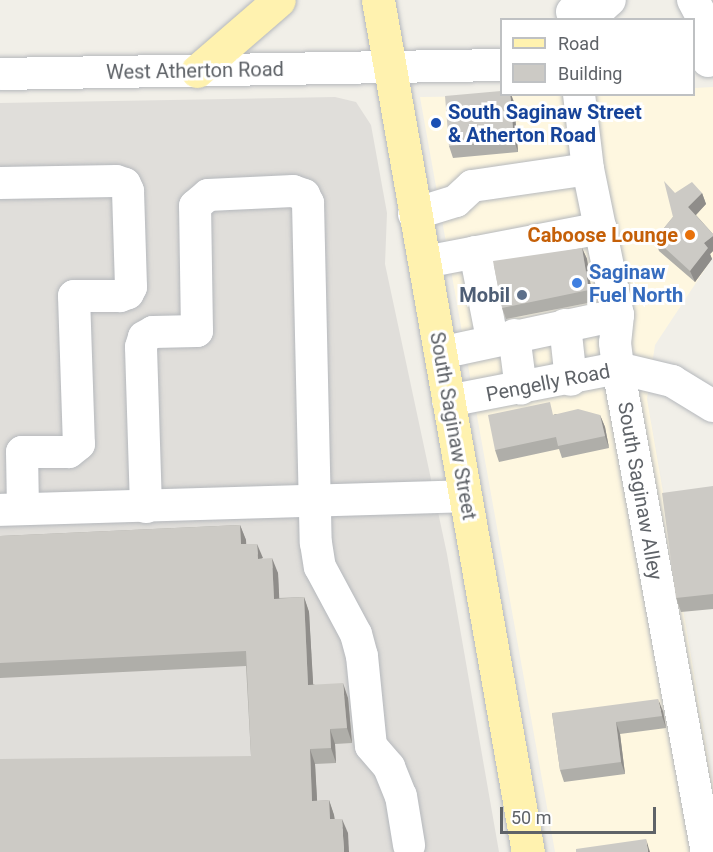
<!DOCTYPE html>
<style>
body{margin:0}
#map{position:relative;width:713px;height:852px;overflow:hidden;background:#f1efe8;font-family:Roboto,sans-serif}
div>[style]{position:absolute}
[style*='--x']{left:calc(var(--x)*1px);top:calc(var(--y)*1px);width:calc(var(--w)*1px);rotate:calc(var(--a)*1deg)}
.commercial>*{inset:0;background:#fef7e0}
.industrial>*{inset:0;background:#e0deda}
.roads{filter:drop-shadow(0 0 2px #b5b8bc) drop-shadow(0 0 2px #b5b8bc)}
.minor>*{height:32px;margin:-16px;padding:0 16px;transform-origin:16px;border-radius:16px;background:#fff}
.major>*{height:33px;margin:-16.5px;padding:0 16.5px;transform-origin:16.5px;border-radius:16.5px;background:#fff2af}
.wall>*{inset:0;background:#afaea9}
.shaded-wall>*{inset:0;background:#8f8d8a}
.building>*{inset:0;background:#cccac5}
.dots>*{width:16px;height:16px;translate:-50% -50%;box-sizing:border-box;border:3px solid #fff;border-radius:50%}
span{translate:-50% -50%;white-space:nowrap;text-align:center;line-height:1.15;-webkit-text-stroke:6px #fff;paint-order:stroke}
.street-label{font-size:20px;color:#5f6368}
.transit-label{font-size:20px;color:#164399;font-weight:700}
.left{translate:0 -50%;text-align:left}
.food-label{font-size:20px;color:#c56008;font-weight:700}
.right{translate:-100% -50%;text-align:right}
.shop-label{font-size:20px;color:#366cbe;font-weight:700}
.service-label{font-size:20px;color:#4e5e75;font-weight:700}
.legend{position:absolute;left:500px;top:18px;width:195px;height:78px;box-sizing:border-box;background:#fff;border:2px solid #bfc1c3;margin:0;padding:8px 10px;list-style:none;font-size:18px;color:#5f6368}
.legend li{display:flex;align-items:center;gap:12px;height:30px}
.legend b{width:30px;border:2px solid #bfc1c3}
.scale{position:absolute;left:500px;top:807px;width:156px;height:27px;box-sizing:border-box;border:3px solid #5f6368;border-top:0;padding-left:8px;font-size:18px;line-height:21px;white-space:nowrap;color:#5f6368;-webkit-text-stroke:4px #fff;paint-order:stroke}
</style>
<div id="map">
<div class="commercial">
<div style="clip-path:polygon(713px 87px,713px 257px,655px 345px,647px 399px,713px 784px,713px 852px,555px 852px,420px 97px,694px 94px,694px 88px)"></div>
</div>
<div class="industrial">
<div style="clip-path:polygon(335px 97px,356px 102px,371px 125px,387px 213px,385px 264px,447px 554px,499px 852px,0 852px,0 103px)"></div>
</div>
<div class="roads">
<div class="minor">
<div style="--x:693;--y:0;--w:32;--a:62"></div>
<div style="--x:708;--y:28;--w:33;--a:90"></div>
<div style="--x:572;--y:12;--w:32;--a:-11"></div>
<div style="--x:603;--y:6;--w:9;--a:-41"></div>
<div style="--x:0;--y:74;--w:502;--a:-1.03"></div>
<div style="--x:579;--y:94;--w:76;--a:83.2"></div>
<div style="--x:588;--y:169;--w:149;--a:78.4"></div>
<div style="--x:618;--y:315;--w:28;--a:96"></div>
<div style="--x:615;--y:343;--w:25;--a:83"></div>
<div style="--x:618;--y:368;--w:492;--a:79.6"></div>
<div style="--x:0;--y:183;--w:116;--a:-1"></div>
<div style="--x:116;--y:181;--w:9;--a:18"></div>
<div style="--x:125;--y:184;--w:8;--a:67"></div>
<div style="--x:128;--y:191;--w:96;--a:88.2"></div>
<div style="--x:131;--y:287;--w:7;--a:117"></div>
<div style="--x:128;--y:293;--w:9;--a:159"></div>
<div style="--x:120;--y:296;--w:46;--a:180"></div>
<div style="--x:74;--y:296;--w:148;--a:88.1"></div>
<div style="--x:79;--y:444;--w:13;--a:141"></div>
<div style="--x:69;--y:452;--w:47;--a:180"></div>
<div style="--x:22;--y:452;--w:57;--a:89"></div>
<div style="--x:414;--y:214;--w:44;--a:-17.2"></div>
<div style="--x:456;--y:201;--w:22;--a:-43"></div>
<div style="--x:472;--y:186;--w:117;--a:-8.3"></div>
<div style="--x:475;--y:252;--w:89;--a:78.9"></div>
<div style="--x:425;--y:262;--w:179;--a:-10.9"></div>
<div style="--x:565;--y:325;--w:55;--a:83.8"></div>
<div style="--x:514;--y:335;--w:54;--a:82.6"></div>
<div style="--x:440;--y:353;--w:182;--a:-12.1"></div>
<div style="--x:448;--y:401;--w:173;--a:-11"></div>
<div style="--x:618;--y:368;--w:56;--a:13.5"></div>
<div style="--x:672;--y:381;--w:48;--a:31.4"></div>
<div style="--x:146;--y:507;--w:160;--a:-91.8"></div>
<div style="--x:141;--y:347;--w:10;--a:-73"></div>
<div style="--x:144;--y:337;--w:10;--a:-29"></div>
<div style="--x:153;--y:332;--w:44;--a:-1.3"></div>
<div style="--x:197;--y:331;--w:125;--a:-90.9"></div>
<div style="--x:195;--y:206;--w:17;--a:-40"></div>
<div style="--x:208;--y:195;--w:85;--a:-2.7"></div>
<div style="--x:293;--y:191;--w:12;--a:20"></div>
<div style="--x:304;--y:195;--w:9;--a:63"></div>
<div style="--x:308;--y:203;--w:340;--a:88.7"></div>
<div style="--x:316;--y:543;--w:24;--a:81"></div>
<div style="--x:320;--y:567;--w:76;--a:61.8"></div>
<div style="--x:356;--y:634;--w:23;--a:75"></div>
<div style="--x:362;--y:656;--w:90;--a:84.3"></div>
<div style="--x:371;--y:746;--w:28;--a:49"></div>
<div style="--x:389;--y:767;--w:31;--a:68"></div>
<div style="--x:401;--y:796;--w:50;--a:80.7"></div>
<div style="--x:0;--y:510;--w:465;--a:-1.7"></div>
</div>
<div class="major">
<div style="--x:378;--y:0;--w:865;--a:80.02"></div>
<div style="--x:197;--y:71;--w:108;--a:-40.9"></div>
</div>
</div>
<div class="wall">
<div style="clip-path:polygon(514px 102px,518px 152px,453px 158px,449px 146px)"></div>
<div style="clip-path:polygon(675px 193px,702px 193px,706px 204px,696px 215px,713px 234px,713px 251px,710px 254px,712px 259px,695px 282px,659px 251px,655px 239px,673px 217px)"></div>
<div style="clip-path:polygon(582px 248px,587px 259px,593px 302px,506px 319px,502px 308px)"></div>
<div style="clip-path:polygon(555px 414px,600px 415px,605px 427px,609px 448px,562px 458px,559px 449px,499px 462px,495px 450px)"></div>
<div style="clip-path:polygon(713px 486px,713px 609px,681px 612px,676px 598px)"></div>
<div style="clip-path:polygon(240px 525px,246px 540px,246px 544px,278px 573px,279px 598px,304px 597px,309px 612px,313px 684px,348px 698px,352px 743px,335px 744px,336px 763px,315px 764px,317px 801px,329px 800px,334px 815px,335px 819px,348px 833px,251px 756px,246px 666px,0 678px,0 536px)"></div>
<div style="clip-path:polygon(663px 711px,666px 728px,620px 734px,625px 774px,564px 782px,560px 770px,552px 713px)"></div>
</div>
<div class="shaded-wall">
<div style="clip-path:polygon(510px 94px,511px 94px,514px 102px,518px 152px,514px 140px)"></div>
<div style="clip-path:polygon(702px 193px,706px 204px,692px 219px,688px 207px)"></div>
<div style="clip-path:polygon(713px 236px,713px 251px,710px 254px,712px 259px,695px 282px,690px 271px,704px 243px)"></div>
<div style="clip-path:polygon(582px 248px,587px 259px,593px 302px,589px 290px)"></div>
<div style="clip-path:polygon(600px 415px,605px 427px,609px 448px,605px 436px)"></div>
<div style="clip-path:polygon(240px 525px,246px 540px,247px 559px,241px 544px)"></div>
<div style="clip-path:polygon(257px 544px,263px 558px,258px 559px)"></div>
<div style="clip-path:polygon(272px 558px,278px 573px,280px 613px,274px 599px)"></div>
<div style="clip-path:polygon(304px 597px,309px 612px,314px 699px,308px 685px)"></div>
<div style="clip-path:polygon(343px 683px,348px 698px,352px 743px,347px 728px)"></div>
<div style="clip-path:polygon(658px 699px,663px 711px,666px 728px,662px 716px)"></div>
<div style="clip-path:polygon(616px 722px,620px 734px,625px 774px,621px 762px)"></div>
<div style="clip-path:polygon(330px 729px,335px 744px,336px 763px,331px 748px)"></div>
<div style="clip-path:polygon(310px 749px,315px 764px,318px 816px,312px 801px)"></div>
<div style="clip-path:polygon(329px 800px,334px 815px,335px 834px,330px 819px)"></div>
<div style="clip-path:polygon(342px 819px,348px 833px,349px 852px,344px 852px)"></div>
<div style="clip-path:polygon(646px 839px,650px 852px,648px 852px)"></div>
</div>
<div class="building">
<div style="clip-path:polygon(501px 91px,501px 94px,510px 94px,514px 140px,449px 146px,445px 96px)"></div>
<div style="clip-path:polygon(664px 181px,675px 193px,692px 182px,702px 193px,688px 207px,713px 234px,713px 236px,704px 243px,708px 248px,690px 271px,655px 239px,673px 217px)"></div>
<div style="clip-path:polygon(582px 248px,589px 290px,502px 308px,493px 261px)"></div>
<div style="clip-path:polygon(550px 402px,553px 415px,578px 409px,600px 415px,605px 436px,558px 446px,556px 437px,495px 450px,488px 415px)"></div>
<div style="clip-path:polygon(713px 486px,713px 594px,676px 598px,662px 493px)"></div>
<div style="clip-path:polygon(240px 525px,241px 544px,257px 544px,258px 559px,272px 558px,274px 599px,304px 597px,308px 685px,343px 683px,347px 728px,330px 729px,331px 748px,310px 749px,312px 801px,329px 800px,330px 819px,342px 819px,344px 852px,0 852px,0 759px,251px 756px,246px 651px,0 663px,0 536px)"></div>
<div style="clip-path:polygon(658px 699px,662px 716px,616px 722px,621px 762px,560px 770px,552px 713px)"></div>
<div style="clip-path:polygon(646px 839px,648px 852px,576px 852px,576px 849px)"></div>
</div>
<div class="dots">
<div style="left:436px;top:123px;background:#1a4fb4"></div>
<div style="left:690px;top:235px;background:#e8710a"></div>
<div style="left:577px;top:283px;background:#3f7fe0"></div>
<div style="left:522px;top:295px;background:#5c6f8a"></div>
</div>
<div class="street-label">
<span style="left:195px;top:71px;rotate:-1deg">West Atherton Road</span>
<span style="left:548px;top:383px;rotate:-11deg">Pengelly Road</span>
<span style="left:453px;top:426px;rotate:80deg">South Saginaw Street</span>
<span style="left:640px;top:491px;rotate:80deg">South Saginaw Alley</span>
</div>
<div class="transit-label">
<span class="left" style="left:448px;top:124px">South Saginaw Street<br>&amp; Atherton Road</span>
</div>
<div class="food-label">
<span class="right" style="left:678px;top:235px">Caboose Lounge</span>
</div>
<div class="shop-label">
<span class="left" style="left:589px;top:284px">Saginaw<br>Fuel North</span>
</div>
<div class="service-label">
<span class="right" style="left:510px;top:295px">Mobil</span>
</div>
<ul class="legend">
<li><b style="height:8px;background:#fff2af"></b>Road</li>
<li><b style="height:16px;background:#cccac5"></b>Building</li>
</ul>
<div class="scale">50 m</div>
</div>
